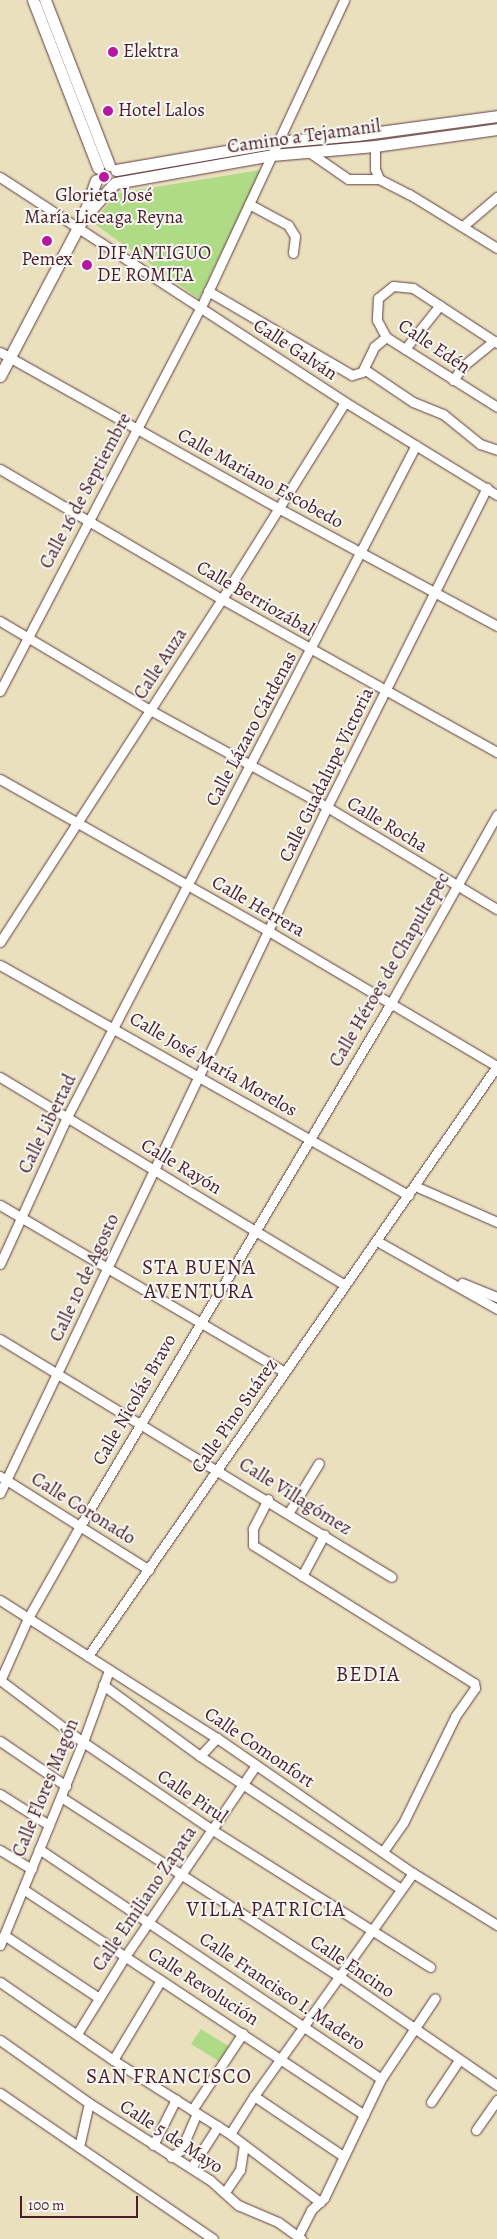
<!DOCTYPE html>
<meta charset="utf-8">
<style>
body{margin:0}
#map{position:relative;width:497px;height:2239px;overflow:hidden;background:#eae0be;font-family:Alegreya,serif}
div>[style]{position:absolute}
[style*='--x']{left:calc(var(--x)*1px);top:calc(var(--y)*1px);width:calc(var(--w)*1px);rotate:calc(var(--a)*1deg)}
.green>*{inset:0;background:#afda86}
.roads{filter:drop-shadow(0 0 1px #623c41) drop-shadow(0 0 1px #623c41)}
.minor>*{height:9px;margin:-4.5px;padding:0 4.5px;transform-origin:4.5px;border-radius:4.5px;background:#fff}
.major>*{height:11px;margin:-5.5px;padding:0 5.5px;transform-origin:5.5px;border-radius:5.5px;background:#fff}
.dots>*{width:14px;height:14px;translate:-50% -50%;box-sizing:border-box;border:2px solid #f6f6f2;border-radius:50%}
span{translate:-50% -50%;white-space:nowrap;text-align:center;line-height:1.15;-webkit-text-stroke:4px #f6f6f2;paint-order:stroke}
.poi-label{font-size:19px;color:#4a1f2b}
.left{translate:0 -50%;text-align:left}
.street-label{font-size:19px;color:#4a1f2b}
.quarter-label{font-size:21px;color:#4a1f2b;letter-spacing:1px}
.scale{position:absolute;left:20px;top:2196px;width:118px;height:22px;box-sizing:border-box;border:2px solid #4a1f2b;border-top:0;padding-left:6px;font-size:15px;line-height:18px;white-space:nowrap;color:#4a1f2b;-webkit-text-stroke:4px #f6f6f2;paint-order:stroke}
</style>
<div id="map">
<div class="green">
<div style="clip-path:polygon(261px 170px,199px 299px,92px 222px,119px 193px)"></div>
<div style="clip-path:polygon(201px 2029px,230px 2047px,220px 2062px,191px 2044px)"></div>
</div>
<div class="roads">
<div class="minor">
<div style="--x:375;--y:146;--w:23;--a:90"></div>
<div style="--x:375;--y:169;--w:11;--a:68"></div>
<div style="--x:309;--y:152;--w:47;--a:34.7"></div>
<div style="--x:348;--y:179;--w:31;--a:0"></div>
<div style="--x:379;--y:179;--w:34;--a:27"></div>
<div style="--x:409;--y:194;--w:103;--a:31.5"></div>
<div style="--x:0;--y:177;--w:412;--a:33.1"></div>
<div style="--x:345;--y:402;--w:178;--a:31.5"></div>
<div style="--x:249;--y:204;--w:44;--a:28.3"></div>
<div style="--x:288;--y:225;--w:13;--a:58"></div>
<div style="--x:295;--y:236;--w:17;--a:97"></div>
<div style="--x:463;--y:226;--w:45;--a:-40.5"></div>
<div style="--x:208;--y:291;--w:167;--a:30.3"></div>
<div style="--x:352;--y:375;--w:10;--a:-17"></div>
<div style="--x:362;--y:372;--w:28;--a:-64"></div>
<div style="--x:374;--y:347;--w:16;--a:-40"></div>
<div style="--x:497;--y:343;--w:100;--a:-146.8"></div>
<div style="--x:413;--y:288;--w:20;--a:-174"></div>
<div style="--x:393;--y:286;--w:19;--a:141"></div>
<div style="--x:378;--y:298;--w:22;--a:93"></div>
<div style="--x:377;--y:320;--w:19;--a:62"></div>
<div style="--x:386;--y:337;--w:131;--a:32.2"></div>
<div style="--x:405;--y:349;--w:56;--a:-51.5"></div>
<div style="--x:0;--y:352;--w:319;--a:29.3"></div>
<div style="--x:278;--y:508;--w:249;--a:28.3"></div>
<div style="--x:364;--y:369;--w:59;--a:34"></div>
<div style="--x:413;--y:402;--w:32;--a:22"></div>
<div style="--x:443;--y:414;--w:48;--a:39"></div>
<div style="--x:480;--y:444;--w:18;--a:19"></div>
<div style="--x:453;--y:380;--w:17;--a:-54"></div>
<div style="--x:463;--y:366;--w:40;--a:-39"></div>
<div style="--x:0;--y:469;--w:257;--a:30.4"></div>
<div style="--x:222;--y:599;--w:315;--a:29.1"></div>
<div style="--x:0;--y:621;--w:174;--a:30.7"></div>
<div style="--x:150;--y:710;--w:202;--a:28.7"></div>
<div style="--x:327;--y:807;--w:198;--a:31"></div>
<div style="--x:0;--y:691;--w:433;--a:-62.4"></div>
<div style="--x:201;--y:307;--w:339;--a:-65"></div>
<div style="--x:0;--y:779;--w:310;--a:29.5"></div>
<div style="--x:270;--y:932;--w:264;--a:30.6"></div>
<div style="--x:0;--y:942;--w:409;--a:-57.1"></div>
<div style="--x:222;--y:599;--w:232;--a:-58"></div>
<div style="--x:0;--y:965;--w:469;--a:29.4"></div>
<div style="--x:0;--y:1077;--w:403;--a:31.1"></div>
<div style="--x:415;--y:1186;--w:90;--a:23.7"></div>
<div style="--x:0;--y:1205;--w:330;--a:30.4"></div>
<div style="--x:377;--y:1241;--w:138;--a:29.5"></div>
<div style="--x:0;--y:1264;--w:162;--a:-65.5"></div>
<div style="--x:67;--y:1117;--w:757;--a:-62.56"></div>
<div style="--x:462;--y:1283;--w:38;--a:22"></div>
<div style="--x:0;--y:1339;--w:458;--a:31.3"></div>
<div style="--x:0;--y:1476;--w:176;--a:32.2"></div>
<div style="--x:0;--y:1493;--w:760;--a:-64.51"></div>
<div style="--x:327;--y:807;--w:357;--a:-63.4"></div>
<div style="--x:268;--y:1499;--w:34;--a:117"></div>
<div style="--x:253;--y:1529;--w:16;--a:90"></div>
<div style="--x:253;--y:1545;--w:261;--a:32"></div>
<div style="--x:474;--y:1683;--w:5;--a:79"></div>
<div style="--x:475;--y:1688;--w:35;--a:125"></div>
<div style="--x:455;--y:1717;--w:118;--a:116.1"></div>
<div style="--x:403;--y:1823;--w:35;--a:125"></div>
<div style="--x:289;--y:1512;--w:57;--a:-58.5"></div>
<div style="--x:302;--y:1576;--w:47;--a:-61.8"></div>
<div style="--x:0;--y:1600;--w:257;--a:32.5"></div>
<div style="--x:217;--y:1738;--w:238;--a:34.6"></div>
<div style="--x:413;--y:1873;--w:99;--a:31.8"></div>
<div style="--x:88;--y:1656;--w:718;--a:-55.27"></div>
<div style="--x:0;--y:1680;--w:104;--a:36.8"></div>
<div style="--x:83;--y:1742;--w:155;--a:34.2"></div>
<div style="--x:211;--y:1829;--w:259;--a:32.2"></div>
<div style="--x:0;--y:1681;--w:69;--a:-66"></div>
<div style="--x:28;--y:1618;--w:106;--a:-60.5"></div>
<div style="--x:80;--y:1526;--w:608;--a:-59.26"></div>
<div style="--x:391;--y:1003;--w:216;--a:-60.6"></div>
<div style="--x:103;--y:1685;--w:120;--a:36.2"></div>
<div style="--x:200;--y:1756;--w:241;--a:33.5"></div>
<div style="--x:0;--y:1741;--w:80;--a:34.3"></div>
<div style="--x:200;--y:1756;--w:25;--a:-47"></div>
<div style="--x:0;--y:1794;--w:58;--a:32.3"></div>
<div style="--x:61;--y:1797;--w:332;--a:32.8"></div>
<div style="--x:340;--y:1977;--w:191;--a:34.5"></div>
<div style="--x:39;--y:1849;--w:412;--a:33.9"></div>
<div style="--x:0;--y:1850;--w:37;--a:31"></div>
<div style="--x:23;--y:1889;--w:409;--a:33.5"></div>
<div style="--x:4;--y:1935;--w:114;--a:33.6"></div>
<div style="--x:0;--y:1945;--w:219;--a:-67.8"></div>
<div style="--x:83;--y:1742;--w:77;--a:-70.1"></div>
<div style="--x:0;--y:1982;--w:137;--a:34.6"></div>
<div style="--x:113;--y:2060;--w:138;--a:32.3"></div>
<div style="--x:230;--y:2134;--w:113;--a:37.1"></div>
<div style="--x:77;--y:2034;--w:93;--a:-58.2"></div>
<div style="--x:126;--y:1955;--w:230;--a:-55.6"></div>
<div style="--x:0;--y:2040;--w:109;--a:35.3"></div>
<div style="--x:89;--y:2103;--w:143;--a:32.5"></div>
<div style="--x:210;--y:2180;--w:38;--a:42"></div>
<div style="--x:238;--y:2205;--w:43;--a:23"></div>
<div style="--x:278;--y:2222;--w:29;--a:36"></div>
<div style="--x:113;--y:2060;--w:93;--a:-59"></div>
<div style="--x:0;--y:2093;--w:258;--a:34.4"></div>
<div style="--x:254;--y:2096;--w:107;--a:34"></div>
<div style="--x:431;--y:2102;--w:50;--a:-56.3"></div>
<div style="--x:192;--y:2110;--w:92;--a:-56.5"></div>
<div style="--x:476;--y:2130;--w:37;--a:-55"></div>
<div style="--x:230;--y:2134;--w:45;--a:-57.7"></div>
<div style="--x:254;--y:2096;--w:274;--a:-54.5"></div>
<div style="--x:153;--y:2145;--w:51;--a:-63.4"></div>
<div style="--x:79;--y:2147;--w:45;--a:-77.2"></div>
<div style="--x:171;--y:2157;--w:12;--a:-35"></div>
<div style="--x:181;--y:2150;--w:40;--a:-66.6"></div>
<div style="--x:191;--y:2168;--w:50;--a:-57.3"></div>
<div style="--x:225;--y:2192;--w:27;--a:-56"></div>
<div style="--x:240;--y:2170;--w:25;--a:-81"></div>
<div style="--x:298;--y:2236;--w:29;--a:-63"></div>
<div style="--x:311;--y:2210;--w:18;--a:-43"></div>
<div style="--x:324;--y:2198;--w:132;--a:-64.4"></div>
<div style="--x:381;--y:2079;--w:97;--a:-56.3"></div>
</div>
<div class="major">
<div style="--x:33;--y:0;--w:180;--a:68.8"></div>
<div style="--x:45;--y:0;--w:177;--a:68.8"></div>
<div style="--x:116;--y:170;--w:164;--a:-9.8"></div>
<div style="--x:278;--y:142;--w:79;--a:-5.1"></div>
<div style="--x:357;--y:135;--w:141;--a:-7.7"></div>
<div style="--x:115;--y:183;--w:159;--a:-10.1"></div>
<div style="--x:272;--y:155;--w:103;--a:-5"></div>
<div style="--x:375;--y:146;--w:123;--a:-7.9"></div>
<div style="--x:86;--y:215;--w:40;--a:-48"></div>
<div style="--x:0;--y:376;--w:176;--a:-62.3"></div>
<div style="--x:82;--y:220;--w:42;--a:-70.7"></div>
</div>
</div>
<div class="dots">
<div style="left:113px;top:52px;background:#b5179e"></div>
<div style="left:108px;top:111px;background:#b5179e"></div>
<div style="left:104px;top:177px;background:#b5179e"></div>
<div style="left:47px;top:241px;background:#b5179e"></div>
<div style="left:87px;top:265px;background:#b5179e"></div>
</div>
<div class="poi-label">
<span class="left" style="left:123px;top:52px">Elektra</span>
<span class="left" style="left:118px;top:111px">Hotel Lalos</span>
<span style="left:104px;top:207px">Glorieta José<br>María Liceaga Reyna</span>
<span class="left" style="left:97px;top:265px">DIF ANTIGUO<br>DE ROMITA</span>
<span style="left:47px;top:260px">Pemex</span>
</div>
<div class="street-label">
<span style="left:304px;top:137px;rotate:-8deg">Camino a Tejamanil</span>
<span style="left:434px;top:347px;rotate:34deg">Calle Edén</span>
<span style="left:295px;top:350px;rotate:33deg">Calle Galván</span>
<span style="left:260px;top:479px;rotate:29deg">Calle Mariano Escobedo</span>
<span style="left:86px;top:491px;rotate:-62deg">Calle 16 de Septiembre</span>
<span style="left:255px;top:599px;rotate:30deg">Calle Berriozábal</span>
<span style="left:161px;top:664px;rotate:-57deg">Calle Auza</span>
<span style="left:252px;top:729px;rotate:-62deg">Calle Lázaro Cárdenas</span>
<span style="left:327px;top:775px;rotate:-64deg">Calle Guadalupe Victoria</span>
<span style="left:387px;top:825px;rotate:31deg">Calle Rocha</span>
<span style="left:258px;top:907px;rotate:30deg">Calle Herrera</span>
<span style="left:390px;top:970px;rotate:-60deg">Calle Héroes de Chapultepec</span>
<span style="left:213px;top:1065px;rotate:30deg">Calle José María Morelos</span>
<span style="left:48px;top:1124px;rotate:-64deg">Calle Libertad</span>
<span style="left:181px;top:1167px;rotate:31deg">Calle Rayón</span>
<span style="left:85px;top:1278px;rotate:-65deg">Calle 10 de Agosto</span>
<span style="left:135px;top:1400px;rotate:-60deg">Calle Nicolás Bravo</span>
<span style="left:235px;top:1416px;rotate:-55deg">Calle Pino Suárez</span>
<span style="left:295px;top:1497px;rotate:32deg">Calle Villagómez</span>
<span style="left:83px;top:1509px;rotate:32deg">Calle Coronado</span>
<span style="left:259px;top:1748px;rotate:34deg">Calle Comonfort</span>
<span style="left:46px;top:1788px;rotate:-68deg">Calle Flores Magón</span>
<span style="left:192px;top:1797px;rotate:34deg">Calle Pirul</span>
<span style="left:145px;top:1899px;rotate:-56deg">Calle Emiliano Zapata</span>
<span style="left:352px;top:1967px;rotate:34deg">Calle Encino</span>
<span style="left:203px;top:1987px;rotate:33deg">Calle Revolución</span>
<span style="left:282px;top:1992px;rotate:34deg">Calle Francisco I. Madero</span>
<span style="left:171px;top:2137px;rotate:33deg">Calle 5 de Mayo</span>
</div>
<div class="quarter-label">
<span style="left:199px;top:1279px">STA BUENA<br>AVENTURA</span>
<span style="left:368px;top:1674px">BEDIA</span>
<span style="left:266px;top:1909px">VILLA PATRICIA</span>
<span style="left:169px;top:2076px">SAN FRANCISCO</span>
</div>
<div class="scale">100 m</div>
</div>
